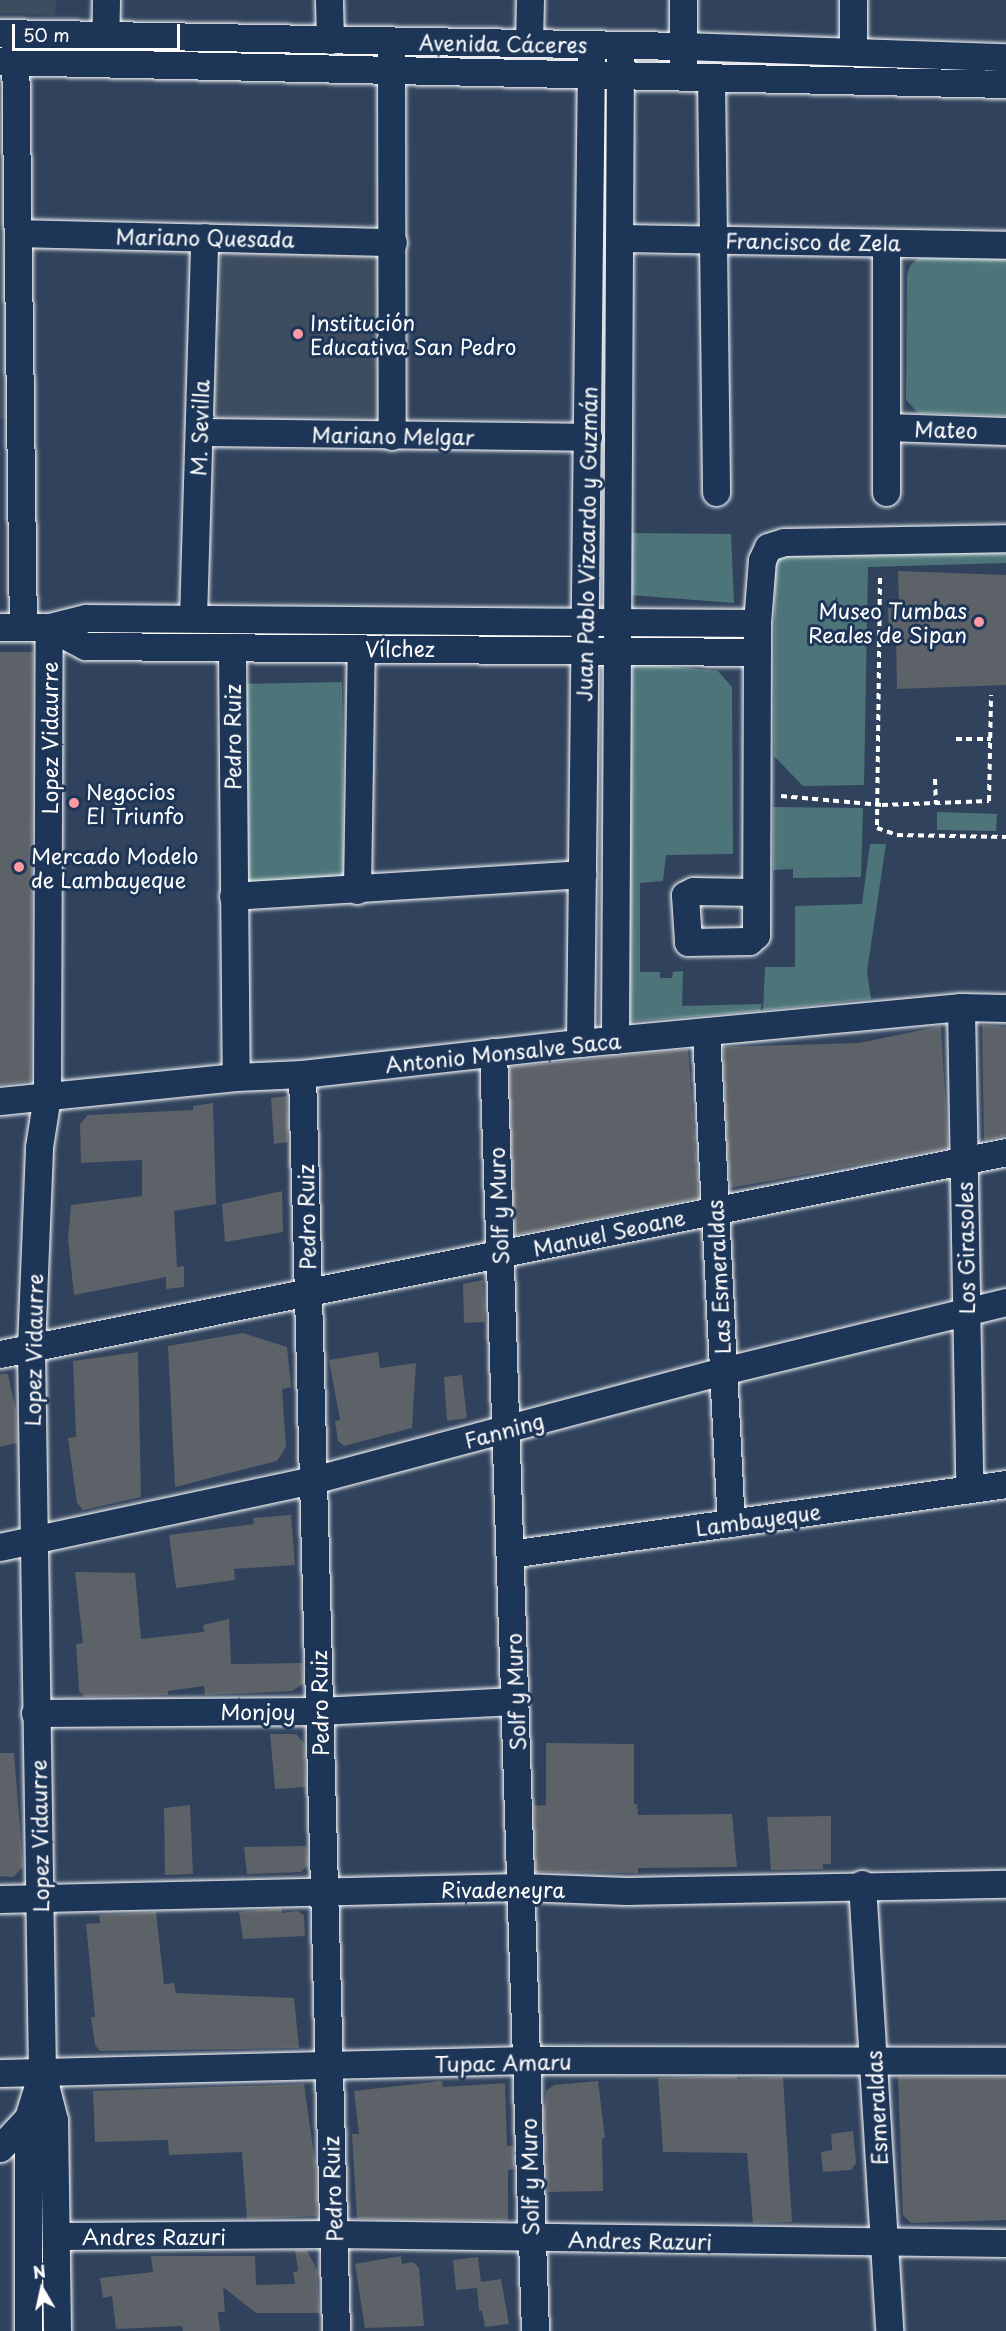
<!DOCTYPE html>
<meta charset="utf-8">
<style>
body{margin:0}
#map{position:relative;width:1006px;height:2331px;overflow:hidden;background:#30425c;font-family:"Playpen Sans",sans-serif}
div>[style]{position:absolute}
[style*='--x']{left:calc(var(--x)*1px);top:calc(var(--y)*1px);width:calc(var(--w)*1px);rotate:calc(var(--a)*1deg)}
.built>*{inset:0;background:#3d4c5f}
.green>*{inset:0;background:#4d7579}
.building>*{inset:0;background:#5c6267}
.path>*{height:4px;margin-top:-2px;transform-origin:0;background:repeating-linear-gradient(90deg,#fff 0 6px,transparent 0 10.5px)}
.roads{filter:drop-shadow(0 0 2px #fff) drop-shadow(0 0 2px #fff)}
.minor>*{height:27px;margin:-13.5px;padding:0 13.5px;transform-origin:13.5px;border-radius:13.5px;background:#1d3557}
.dots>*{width:16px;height:16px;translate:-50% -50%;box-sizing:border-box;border:3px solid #1d3557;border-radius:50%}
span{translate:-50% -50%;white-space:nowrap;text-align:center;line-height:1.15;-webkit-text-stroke:6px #1d3557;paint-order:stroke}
.street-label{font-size:21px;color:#fff}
.poi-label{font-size:21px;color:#fff}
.left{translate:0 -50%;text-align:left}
.right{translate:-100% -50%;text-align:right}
.north{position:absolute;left:12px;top:2259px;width:60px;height:60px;-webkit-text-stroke:4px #1d3557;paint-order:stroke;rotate:351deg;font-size:16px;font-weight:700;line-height:24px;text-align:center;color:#fff}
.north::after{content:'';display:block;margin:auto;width:21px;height:27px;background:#fff;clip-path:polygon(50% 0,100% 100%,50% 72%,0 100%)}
.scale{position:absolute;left:12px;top:24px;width:168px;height:27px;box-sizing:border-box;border:3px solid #fff;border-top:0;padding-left:8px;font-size:18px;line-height:21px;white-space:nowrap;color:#fff;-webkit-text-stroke:4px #1d3557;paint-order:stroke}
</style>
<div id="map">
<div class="built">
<div style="clip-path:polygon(0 0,56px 0,55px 15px,0 13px)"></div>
<div style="clip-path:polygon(0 88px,8px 419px,0 419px)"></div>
<div style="clip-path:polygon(212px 253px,377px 253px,379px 417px,213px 419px,212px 350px,220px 344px,220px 336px,215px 328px)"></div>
</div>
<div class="green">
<div style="clip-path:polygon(1006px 255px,1006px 416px,918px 413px,906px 400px,907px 275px,910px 266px,918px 258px,928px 256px)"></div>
<div style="clip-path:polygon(630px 533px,731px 534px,734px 603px,630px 595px)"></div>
<div style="clip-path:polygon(775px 549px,1006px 549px,1006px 563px,868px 567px,864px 785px,803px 786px,774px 756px)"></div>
<div style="clip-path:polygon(632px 663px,718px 671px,732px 687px,733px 854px,666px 855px,663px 881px,640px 883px,640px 972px,660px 972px,660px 978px,672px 978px,673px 972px,683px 971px,682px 1006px,762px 1004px,760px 1011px,625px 1022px)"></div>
<div style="clip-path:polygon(342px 682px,344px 881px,235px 887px,235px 684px)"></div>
<div style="clip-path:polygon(773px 807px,863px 808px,861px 877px,793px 878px,793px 869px,773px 870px)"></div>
<div style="clip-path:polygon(937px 812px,997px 814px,996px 831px,937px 830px)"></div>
<div style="clip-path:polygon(870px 844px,886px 844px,867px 971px,871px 999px,763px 1010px,765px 967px,795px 967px,795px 906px,862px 904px)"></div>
</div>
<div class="building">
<div style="clip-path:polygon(898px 571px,1006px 575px,1006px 685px,897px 689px,896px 636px,889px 636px,888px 608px,899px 608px)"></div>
<div style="clip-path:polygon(0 652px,33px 652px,31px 1081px,0 1085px)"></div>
<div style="clip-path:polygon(982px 1025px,1006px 1027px,1006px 1136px,984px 1140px)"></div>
<div style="clip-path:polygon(941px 1026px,948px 1148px,730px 1188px,723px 1047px,859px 1043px)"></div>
<div style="clip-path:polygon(688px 1049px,699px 1198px,515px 1235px,509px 1067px)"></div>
<div style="clip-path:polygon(287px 1096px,288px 1142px,274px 1144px,271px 1098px)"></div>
<div style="clip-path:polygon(213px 1103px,216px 1204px,174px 1211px,177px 1267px,184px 1266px,184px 1287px,166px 1289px,166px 1277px,74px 1295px,68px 1238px,71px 1205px,142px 1196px,142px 1160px,81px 1163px,80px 1124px,88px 1115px,193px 1110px,193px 1106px)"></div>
<div style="clip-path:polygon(282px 1191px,283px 1232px,225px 1242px,222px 1204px)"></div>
<div style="clip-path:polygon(483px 1280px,485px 1322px,464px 1323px,463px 1284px)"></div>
<div style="clip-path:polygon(243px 1333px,287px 1347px,291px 1387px,282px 1389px,286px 1447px,277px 1461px,175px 1487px,168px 1346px)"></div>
<div style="clip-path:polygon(138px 1352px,141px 1497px,83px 1510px,77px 1503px,68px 1438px,76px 1437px,73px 1361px)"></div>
<div style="clip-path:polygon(378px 1352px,380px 1368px,416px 1363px,412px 1428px,344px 1446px,338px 1441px,335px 1421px,340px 1420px,329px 1360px)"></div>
<div style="clip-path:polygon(0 1374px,8px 1374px,16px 1412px,17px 1443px,0 1447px)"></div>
<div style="clip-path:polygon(462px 1375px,467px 1418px,447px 1421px,444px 1377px)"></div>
<div style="clip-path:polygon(291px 1515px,295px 1565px,234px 1569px,235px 1580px,176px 1588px,169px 1535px,254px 1524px,253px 1518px)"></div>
<div style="clip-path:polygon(75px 1572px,135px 1573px,141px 1639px,204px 1632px,203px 1625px,229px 1619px,231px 1664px,302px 1663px,303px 1684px,292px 1691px,205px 1695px,204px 1686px,168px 1691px,168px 1695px,85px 1697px,79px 1691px,76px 1644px,83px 1643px)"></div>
<div style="clip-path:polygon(270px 1734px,296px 1734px,304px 1743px,306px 1787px,275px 1789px)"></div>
<div style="clip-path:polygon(546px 1743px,634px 1744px,634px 1804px,637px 1804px,638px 1815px,732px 1814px,737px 1867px,638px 1868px,638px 1873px,536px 1872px,534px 1806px,546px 1805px)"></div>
<div style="clip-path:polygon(0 1753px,14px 1753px,23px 1867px,13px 1877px,0 1876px)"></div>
<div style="clip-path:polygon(190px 1805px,193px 1874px,165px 1875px,164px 1808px)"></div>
<div style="clip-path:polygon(831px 1816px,831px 1864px,823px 1864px,823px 1869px,771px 1870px,767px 1817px)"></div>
<div style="clip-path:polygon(306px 1846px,308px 1865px,301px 1872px,247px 1874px,244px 1847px)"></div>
<div style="clip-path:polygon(281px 1908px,282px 1913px,297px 1911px,304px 1915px,305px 1936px,243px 1939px,239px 1912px)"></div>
<div style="clip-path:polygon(156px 1912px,164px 1984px,174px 1983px,176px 1993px,294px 1998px,299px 2048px,100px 2051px,95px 2045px,91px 2017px,95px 2017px,86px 1924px,100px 1923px,99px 1915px)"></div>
<div style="clip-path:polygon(737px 2076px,737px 2079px,783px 2077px,792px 2222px,753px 2223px,747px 2153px,663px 2152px,658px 2078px)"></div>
<div style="clip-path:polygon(898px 2077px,1006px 2077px,1006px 2220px,911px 2223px,903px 2215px)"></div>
<div style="clip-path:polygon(442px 2081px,443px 2087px,505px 2083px,507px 2146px,513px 2146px,514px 2169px,508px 2170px,508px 2221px,357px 2219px,352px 2134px,359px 2134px,354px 2091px)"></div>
<div style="clip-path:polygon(598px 2081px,605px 2138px,602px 2138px,603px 2191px,548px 2192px,544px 2114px,546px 2091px,554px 2085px)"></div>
<div style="clip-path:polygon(304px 2084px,316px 2170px,317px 2216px,247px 2219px,242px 2152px,169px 2155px,168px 2140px,95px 2142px,93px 2091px)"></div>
<div style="clip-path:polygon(853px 2131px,856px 2163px,851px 2170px,823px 2172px,821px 2152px,832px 2150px,831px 2134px)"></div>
<div style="clip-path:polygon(295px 2250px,307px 2250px,317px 2270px,319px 2313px,256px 2313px,223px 2287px,225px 2312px,218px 2312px,220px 2331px,183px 2331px,182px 2326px,116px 2329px,112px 2296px,103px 2298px,100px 2278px,153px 2272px,151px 2256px,255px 2256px,256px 2285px,295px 2284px,293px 2272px,298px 2271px)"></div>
<div style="clip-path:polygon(401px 2256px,402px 2264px,413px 2262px,419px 2268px,424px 2326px,365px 2328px,355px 2264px)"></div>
<div style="clip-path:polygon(478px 2257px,481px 2282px,501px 2279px,509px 2324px,485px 2327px,482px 2311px,479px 2311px,477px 2288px,456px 2290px,453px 2260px)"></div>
</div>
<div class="path">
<div style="--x:880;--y:578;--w:250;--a:90.7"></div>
<div style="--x:877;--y:828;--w:21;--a:19"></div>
<div style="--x:897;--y:835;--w:109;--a:1.1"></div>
<div style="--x:956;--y:739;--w:35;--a:0"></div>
<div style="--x:935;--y:779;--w:25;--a:88"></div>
<div style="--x:781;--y:796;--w:101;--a:5.1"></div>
<div style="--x:882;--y:805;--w:107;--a:-2.1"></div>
<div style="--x:989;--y:801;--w:106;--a:-88.9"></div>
</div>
<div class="roads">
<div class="minor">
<div style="--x:329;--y:0;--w:40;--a:88.6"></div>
<div style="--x:683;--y:0;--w:65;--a:90"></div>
<div style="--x:853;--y:0;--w:50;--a:90"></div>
<div style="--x:0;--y:33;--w:683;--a:1.09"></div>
<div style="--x:683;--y:46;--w:323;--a:2"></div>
<div style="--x:15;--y:43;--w:584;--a:89.22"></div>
<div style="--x:529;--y:43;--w:43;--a:-88.7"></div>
<div style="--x:105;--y:53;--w:53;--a:-88.9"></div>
<div style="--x:391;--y:53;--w:383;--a:89.9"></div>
<div style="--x:0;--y:61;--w:1006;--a:1.31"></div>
<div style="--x:711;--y:77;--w:415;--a:89.3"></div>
<div style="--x:18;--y:233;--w:375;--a:1.4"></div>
<div style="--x:621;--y:238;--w:385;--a:1"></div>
<div style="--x:886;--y:427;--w:120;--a:1.9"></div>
<div style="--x:199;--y:432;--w:389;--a:0.7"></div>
<div style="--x:886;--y:492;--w:249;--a:-90"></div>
<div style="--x:193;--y:618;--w:381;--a:-88.3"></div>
<div style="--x:0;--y:627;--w:49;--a:0"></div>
<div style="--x:49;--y:627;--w:41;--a:27.8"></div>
<div style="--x:85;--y:646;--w:672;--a:0.51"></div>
<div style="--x:232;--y:649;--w:428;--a:89.5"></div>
<div style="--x:357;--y:890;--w:242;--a:-89.1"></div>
<div style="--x:754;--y:892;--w:61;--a:-179.1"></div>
<div style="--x:693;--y:891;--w:9;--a:153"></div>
<div style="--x:685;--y:895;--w:47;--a:86.3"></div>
<div style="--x:688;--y:942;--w:61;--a:-0.9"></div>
<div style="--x:749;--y:941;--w:9;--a:-41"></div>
<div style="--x:756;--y:935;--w:312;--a:-89.8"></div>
<div style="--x:757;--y:623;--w:63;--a:-85.5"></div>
<div style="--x:762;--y:560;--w:14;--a:-65"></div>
<div style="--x:768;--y:547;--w:17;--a:-17"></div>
<div style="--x:784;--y:542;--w:222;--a:-1"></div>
<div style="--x:233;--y:896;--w:350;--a:-3.6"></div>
<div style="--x:961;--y:1007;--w:482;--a:89"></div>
<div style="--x:706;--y:1032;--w:492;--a:87.1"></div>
<div style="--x:615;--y:1040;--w:982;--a:-89.71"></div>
<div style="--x:580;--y:1043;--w:985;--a:-89.36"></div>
<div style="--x:493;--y:1052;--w:1280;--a:88.12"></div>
<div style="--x:302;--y:1074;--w:1257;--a:88.45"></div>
<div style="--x:0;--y:1101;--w:237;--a:-5.8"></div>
<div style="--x:236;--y:1077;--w:66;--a:-2.6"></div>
<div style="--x:302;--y:1074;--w:280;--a:-6.4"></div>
<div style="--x:580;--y:1043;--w:383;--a:-5.4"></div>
<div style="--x:961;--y:1007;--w:45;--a:1.3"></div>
<div style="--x:0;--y:1354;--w:1026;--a:-11.35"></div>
<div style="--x:0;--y:1547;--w:320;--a:-12.1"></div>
<div style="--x:313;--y:1480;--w:424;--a:-14.9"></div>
<div style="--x:723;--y:1371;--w:291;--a:-13.7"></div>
<div style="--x:510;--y:1554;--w:501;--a:-8.03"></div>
<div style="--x:35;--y:1713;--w:284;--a:-0.4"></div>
<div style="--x:319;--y:1711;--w:196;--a:-2.9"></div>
<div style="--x:862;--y:1884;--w:448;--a:86.5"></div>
<div style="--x:0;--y:1899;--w:522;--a:-1.32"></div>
<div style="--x:522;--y:1887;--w:104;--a:2.2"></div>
<div style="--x:626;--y:1891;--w:380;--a:-1.1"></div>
<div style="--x:0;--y:2073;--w:528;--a:-1.41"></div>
<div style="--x:528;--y:2060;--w:478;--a:0.1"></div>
<div style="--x:0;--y:2148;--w:41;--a:-47"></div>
<div style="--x:57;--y:2236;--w:276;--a:-0.4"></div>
<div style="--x:333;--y:2234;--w:673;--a:0.77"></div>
<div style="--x:28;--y:2331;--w:213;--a:-90"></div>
<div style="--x:28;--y:2118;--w:47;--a:-72.7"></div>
<div style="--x:57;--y:2331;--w:211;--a:-90.8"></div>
<div style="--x:54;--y:2120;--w:49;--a:-104.3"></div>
<div style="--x:42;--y:2073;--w:725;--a:-90.87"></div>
<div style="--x:31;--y:1348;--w:201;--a:-87.7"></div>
<div style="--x:39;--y:1147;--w:52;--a:-81.1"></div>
<div style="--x:47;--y:1096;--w:469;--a:-89.8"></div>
<div style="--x:49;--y:627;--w:38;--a:-14"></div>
<div style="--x:86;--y:618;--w:671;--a:0.43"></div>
</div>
</div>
<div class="dots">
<div style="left:298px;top:334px;background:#ff9aa2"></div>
<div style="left:979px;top:622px;background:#ff9aa2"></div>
<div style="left:74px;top:803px;background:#ff9aa2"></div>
<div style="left:19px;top:867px;background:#ff9aa2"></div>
</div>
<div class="street-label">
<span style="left:503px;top:43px;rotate:1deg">Avenida Cáceres</span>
<span style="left:205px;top:237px;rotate:1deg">Mariano Quesada</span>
<span style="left:813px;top:241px;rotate:1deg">Francisco de Zela</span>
<span style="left:199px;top:428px;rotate:-88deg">M. Sevilla</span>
<span style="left:946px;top:429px;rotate:2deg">Mateo</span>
<span style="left:393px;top:435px;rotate:1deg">Mariano Melgar</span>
<span style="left:586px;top:544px;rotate:-89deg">Juan Pablo Vizcardo y Guzmán</span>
<span style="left:400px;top:648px">Vílchez</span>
<span style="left:232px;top:737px;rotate:-90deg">Pedro Ruiz</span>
<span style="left:49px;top:738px;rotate:-90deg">Lopez Vidaurre</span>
<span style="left:503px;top:1052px;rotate:-6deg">Antonio Monsalve Saca</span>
<span style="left:498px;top:1206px;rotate:-92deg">Solf y Muro</span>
<span style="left:306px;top:1217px;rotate:-91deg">Pedro Ruiz</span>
<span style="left:609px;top:1232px;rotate:-12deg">Manuel Seoane</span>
<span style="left:965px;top:1248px;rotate:-91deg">Los Girasoles</span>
<span style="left:718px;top:1277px;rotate:-93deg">Las Esmeraldas</span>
<span style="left:33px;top:1350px;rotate:-89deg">Lopez Vidaurre</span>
<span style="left:504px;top:1430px;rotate:-15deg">Fanning</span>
<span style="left:758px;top:1519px;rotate:-8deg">Lambayeque</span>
<span style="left:515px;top:1692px;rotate:-92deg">Solf y Muro</span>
<span style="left:319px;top:1703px;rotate:-91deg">Pedro Ruiz</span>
<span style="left:258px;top:1711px">Monjoy</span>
<span style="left:39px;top:1836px;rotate:-91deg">Lopez Vidaurre</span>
<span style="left:503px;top:1889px">Rivadeneyra</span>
<span style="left:503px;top:2062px;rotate:-1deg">Tupac Amaru</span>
<span style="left:876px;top:2108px;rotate:-93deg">Esmeraldas</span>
<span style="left:529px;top:2177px;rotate:-91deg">Solf y Muro</span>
<span style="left:332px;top:2189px;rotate:-92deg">Pedro Ruiz</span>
<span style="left:154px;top:2236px">Andres Razuri</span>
<span style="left:640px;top:2240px;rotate:1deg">Andres Razuri</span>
</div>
<div class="poi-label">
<span class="left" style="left:310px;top:334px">Institución<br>Educativa San Pedro</span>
<span class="right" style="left:967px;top:622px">Museo Tumbas<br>Reales de Sipan</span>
<span class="left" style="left:86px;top:803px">Negocios<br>El Triunfo</span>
<span class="left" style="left:31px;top:867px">Mercado Modelo<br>de Lambayeque</span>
</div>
<div class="north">N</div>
<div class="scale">50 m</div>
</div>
